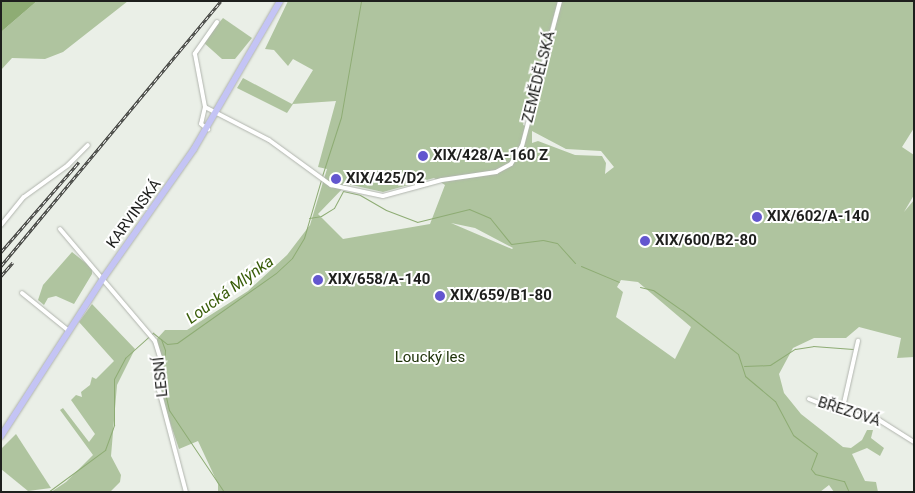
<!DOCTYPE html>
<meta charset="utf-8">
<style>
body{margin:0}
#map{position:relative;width:915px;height:493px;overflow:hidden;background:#eaefe7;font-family:Roboto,sans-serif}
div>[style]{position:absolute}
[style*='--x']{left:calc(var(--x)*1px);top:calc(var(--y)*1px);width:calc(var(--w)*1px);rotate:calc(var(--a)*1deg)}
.green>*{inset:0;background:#afc49f}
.water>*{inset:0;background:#8eac74}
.stream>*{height:1px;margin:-0.5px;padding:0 0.5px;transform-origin:0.5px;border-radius:0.5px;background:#8eac74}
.roads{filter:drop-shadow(0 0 1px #b1b5ae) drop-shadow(0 0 1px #b1b5ae)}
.minor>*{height:4px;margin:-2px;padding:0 2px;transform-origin:2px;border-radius:2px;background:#fff}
.primary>*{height:6px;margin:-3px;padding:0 3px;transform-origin:3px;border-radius:3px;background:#c4c4f5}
.rail>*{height:3px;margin-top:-1.5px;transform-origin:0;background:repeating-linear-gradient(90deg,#fff 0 4px,#3b3c39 0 8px);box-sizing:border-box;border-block:1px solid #3b3c39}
.dots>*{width:14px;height:14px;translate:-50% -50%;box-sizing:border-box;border:2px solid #fff;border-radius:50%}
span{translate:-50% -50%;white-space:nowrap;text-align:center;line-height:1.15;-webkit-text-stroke:4px #fff;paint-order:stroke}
.street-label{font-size:15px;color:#1e1f1d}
.poi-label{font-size:15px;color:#1e1f1d;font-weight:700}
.left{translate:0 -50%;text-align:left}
.park-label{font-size:15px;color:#20340b}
.water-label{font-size:16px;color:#395d09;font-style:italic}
.frame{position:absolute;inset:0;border:2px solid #1e1f1d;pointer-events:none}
</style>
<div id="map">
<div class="green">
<div style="clip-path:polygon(37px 1px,128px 1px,63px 52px,45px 59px,12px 58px,1px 70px,1px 32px)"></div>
<div style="clip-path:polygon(evenodd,288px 1px,558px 1px,523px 125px,529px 127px,561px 1px,914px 1px,914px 128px,902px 147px,914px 155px,914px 195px,904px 212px,914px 200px,914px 357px,897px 358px,901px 338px,859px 327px,846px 338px,814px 338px,793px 348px,779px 374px,784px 393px,801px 414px,843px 447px,851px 448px,862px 440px,867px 430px,873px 430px,871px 438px,884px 448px,880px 456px,867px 448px,852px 454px,865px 481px,876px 482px,878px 492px,834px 492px,829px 485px,820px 492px,218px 492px,218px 484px,198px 441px,179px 449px,159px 390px,160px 357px,155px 341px,165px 330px,187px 330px,248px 291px,287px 255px,310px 225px,327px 169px,318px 167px,336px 101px,293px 104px,287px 113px,237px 88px,243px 78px,292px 104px,313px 70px,293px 59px,288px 66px,274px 50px,265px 49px,288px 1px,532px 131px,566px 149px,601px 151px,614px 167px,605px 174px,606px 163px,602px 156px,575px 155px,538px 141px,532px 143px,532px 131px,288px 1px,434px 178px,445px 185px,430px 224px,343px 239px,318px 214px,347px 184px,383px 192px,434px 178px,288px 1px,451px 223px,475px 228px,513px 248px,512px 249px,451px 223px,288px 1px,621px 280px,638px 282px,691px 327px,675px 359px,616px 317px,623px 292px,617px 287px,621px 280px)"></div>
<div style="clip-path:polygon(223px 18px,252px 38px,235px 59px,222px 59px,203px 42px)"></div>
<div style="clip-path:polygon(72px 252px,92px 268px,92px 274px,74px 304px,56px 296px,48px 298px,44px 305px,38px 300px,43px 285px)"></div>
<div style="clip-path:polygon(92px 304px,135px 349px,117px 385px,111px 456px,121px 475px,120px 482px,110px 492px,51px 492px,66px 482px,93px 455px,60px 410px,63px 408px,89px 442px,95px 434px,71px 400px,76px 395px,82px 397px,81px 392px,90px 385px,92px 377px,96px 379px,114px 361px,79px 322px)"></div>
<div style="clip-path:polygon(16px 434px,51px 488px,28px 491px,1px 469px,1px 449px)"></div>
</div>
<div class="water">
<div style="clip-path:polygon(2px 1px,37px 1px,1px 32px)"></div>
</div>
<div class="stream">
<div style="--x:322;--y:176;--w:62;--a:-72.1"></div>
<div style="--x:341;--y:117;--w:118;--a:-80.2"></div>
<div style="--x:309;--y:218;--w:12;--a:-9"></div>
<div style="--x:321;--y:216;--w:15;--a:-32"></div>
<div style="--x:334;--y:208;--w:19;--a:-62"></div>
<div style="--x:343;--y:191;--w:17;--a:13"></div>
<div style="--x:360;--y:195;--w:30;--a:30"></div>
<div style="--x:386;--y:210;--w:33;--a:21"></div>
<div style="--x:417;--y:222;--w:54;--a:-14"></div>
<div style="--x:469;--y:209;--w:23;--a:23"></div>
<div style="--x:490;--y:218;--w:33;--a:51"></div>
<div style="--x:511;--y:244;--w:32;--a:-7"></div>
<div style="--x:543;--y:240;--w:14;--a:12"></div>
<div style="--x:557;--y:243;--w:27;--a:48"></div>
<div style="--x:581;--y:266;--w:41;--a:22.8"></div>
<div style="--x:640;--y:287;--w:13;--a:13"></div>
<div style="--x:653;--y:290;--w:35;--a:35"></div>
<div style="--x:682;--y:310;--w:71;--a:38.2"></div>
<div style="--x:738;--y:354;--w:23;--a:72"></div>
<div style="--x:745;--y:376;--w:39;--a:40"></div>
<div style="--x:775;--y:401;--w:38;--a:62"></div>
<div style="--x:793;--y:435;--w:30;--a:37"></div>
<div style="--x:817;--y:453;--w:17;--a:111"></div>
<div style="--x:811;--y:469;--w:6;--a:51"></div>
<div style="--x:815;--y:474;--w:30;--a:14"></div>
<div style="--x:844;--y:481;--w:12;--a:66"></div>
<div style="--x:161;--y:339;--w:12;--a:70"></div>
<div style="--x:165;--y:350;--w:34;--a:93"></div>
<div style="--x:163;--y:384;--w:27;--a:77"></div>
<div style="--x:169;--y:410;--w:99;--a:56.1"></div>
<div style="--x:744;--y:366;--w:26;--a:-2"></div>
<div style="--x:770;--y:365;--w:30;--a:-33"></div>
<div style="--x:795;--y:349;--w:18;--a:-9"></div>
<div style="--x:813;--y:346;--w:40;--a:4.3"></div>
<div style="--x:48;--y:492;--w:71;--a:-36.4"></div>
<div style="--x:105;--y:450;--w:27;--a:-70"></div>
<div style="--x:114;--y:425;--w:46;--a:-90"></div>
<div style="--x:114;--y:379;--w:24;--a:-62"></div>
<div style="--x:125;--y:358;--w:38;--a:-42"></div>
<div style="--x:153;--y:333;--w:18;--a:38"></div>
<div style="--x:167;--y:344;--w:10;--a:-6"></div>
<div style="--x:177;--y:343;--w:121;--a:-35.3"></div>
<div style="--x:276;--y:273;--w:22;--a:-43"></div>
<div style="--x:292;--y:258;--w:23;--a:-59"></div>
<div style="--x:304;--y:238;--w:60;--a:-73.7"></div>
</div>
<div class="roads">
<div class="minor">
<div style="--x:217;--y:22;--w:39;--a:125"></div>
<div style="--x:195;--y:54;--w:54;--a:79.3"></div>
<div style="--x:205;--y:107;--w:72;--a:27.3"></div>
<div style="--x:269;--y:140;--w:77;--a:36"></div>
<div style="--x:331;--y:185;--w:53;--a:11.9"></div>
<div style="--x:383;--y:196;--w:61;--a:-15.2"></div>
<div style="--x:442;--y:180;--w:55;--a:-8.4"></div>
<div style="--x:496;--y:172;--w:17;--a:-28"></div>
<div style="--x:511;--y:164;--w:21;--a:-59"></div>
<div style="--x:522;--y:146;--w:150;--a:-75.3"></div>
<div style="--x:205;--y:107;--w:17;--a:103"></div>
<div style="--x:201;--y:124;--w:9;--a:36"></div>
<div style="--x:1;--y:225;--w:36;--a:-51"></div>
<div style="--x:24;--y:197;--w:54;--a:-36"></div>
<div style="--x:68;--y:165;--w:28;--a:-45"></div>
<div style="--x:60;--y:229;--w:147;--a:49.7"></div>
<div style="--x:155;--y:341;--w:17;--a:73"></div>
<div style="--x:160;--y:357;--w:33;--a:92"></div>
<div style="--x:159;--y:390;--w:106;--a:75.2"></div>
<div style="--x:22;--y:293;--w:60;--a:39"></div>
<div style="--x:809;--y:399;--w:35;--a:22"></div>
<div style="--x:842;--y:412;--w:38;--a:12"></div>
<div style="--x:879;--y:420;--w:41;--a:32.2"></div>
<div style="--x:842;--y:412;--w:73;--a:-77.3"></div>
</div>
<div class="primary">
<div style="--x:1;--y:436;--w:189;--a:-57.1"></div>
<div style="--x:104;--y:277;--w:156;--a:-54.9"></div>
<div style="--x:194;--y:149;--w:171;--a:-59.8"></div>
</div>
</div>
<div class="rail">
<div style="--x:1;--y:252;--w:119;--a:-49.1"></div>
<div style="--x:1;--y:266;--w:344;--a:-50.3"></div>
<div style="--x:1;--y:276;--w:18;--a:-49"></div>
</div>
<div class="dots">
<div style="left:423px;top:156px;background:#6356cf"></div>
<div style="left:336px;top:179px;background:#6356cf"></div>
<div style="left:757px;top:217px;background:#6356cf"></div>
<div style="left:645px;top:241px;background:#6356cf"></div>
<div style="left:318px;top:280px;background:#6356cf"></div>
<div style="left:440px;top:296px;background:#6356cf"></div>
</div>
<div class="street-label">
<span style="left:539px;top:77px;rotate:-76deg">ZEMĚDĚLSKÁ</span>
<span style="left:134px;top:214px;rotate:-54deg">KARVINSKÁ</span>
<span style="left:161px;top:377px;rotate:-96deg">LESNÍ</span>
<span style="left:849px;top:412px;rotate:18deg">BŘEZOVÁ</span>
</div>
<div class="poi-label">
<span class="left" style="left:433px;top:156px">XIX/428/A-160 Z</span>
<span class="left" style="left:346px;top:179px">XIX/425/D2</span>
<span class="left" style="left:767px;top:217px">XIX/602/A-140</span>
<span class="left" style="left:655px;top:241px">XIX/600/B2-80</span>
<span class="left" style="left:328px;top:280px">XIX/658/A-140</span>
<span class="left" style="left:450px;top:296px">XIX/659/B1-80</span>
</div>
<div class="park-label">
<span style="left:430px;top:358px">Loucký les</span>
</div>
<div class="water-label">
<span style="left:230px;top:290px;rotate:-36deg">Loucká Mlýnka</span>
</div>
<div class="frame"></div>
</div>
